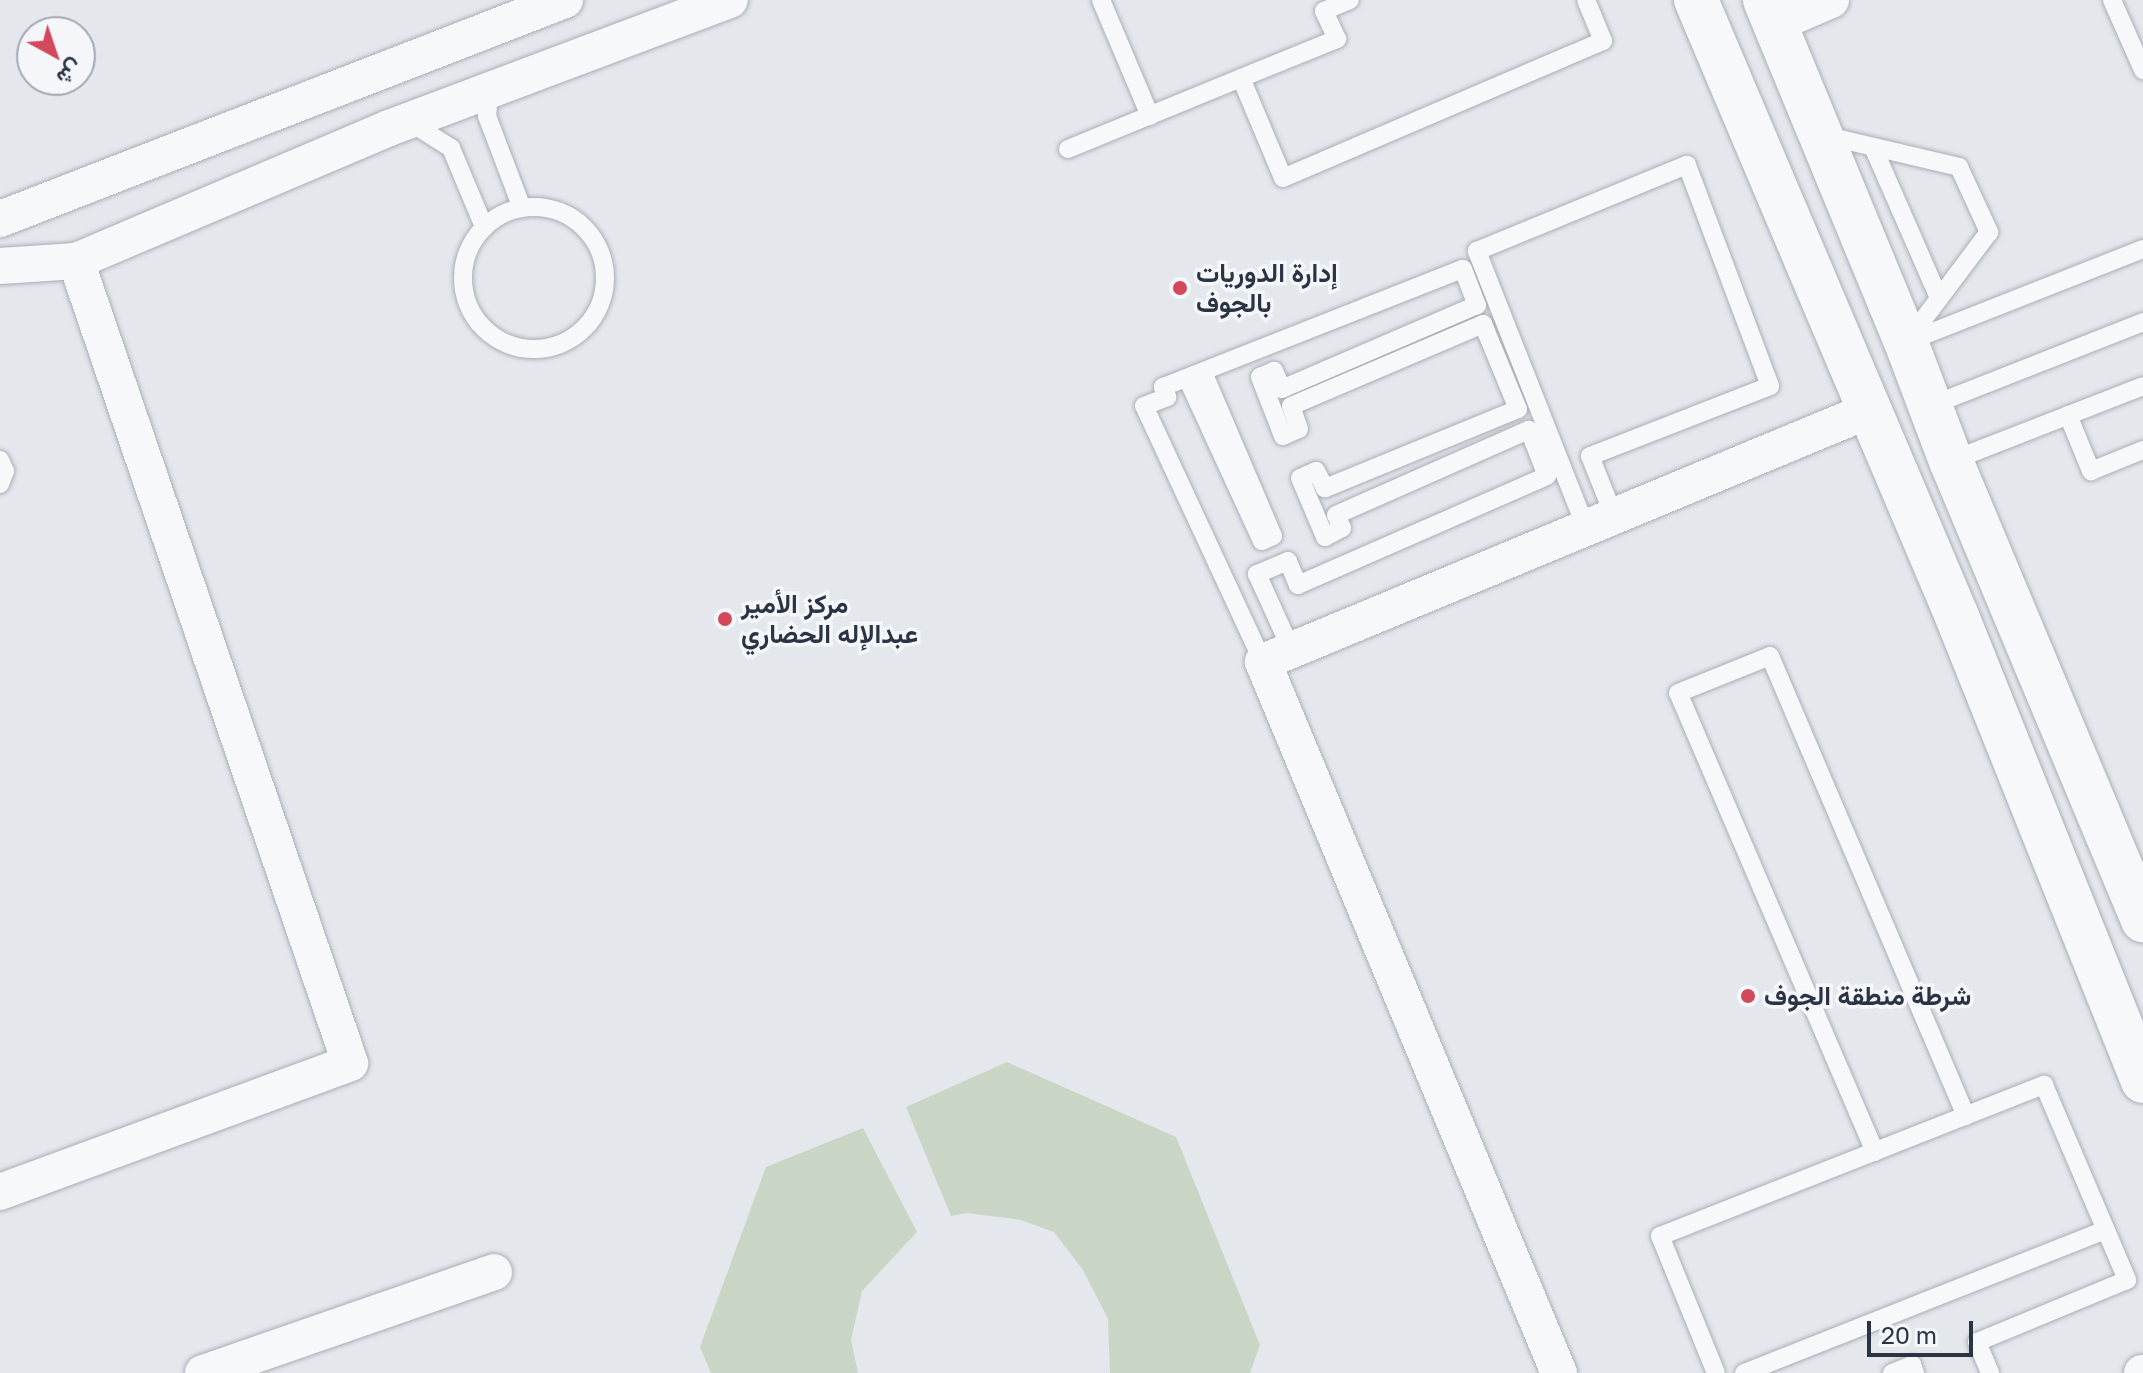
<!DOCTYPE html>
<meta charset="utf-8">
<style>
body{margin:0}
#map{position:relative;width:2143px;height:1373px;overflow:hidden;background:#e4e7ec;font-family:"Golos Text",Vazirmatn,sans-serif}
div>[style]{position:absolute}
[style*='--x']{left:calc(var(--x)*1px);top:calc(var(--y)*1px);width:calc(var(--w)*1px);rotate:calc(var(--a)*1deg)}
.green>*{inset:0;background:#c9d6c5}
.roads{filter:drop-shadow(0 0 2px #a9aeb7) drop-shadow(0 0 2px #a9aeb7)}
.service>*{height:18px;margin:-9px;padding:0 9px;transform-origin:9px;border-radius:9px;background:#f7f8fa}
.service>.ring{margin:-9px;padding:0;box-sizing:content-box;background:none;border:18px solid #f7f8fa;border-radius:50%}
.minor>*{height:36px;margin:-18px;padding:0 18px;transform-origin:18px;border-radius:18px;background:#f7f8fa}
.tertiary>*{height:44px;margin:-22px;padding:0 22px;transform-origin:22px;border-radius:22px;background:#f7f8fa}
.dots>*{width:22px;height:22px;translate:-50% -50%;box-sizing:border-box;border:4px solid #f4f6f9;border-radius:50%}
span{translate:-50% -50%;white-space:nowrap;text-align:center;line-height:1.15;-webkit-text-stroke:7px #f4f6f9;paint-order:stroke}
.poi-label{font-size:26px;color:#2b3445;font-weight:700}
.left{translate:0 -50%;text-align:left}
.north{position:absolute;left:16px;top:16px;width:80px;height:80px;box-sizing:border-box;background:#f4f6f9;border:2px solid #a4a8b1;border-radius:50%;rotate:140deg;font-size:22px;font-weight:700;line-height:32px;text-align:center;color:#2b3445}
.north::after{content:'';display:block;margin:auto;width:28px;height:36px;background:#d1495b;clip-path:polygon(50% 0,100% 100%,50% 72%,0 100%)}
.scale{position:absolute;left:1867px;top:1321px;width:106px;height:36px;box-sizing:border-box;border:4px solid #2b3445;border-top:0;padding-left:10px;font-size:24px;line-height:28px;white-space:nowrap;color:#2b3445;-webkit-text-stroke:6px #f4f6f9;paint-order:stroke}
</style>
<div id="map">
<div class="green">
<div style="clip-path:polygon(1007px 1062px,1176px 1137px,1260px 1345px,1250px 1373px,1110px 1373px,1108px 1319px,1083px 1270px,1054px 1232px,1021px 1220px,967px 1213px,951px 1216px,906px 1107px)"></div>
<div style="clip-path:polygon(863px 1128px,917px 1232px,862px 1291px,851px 1340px,858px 1373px,711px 1373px,700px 1347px,766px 1167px)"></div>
</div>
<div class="roads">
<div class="service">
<div style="--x:1101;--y:0;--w:126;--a:67.1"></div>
<div style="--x:2112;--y:0;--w:77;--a:66.1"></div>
<div style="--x:1241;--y:78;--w:104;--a:-22.1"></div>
<div style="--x:1337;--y:39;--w:31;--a:-115"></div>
<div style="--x:1324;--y:11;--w:28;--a:-23"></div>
<div style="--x:489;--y:90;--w:26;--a:94"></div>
<div style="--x:487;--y:116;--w:98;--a:69.2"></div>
<div style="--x:408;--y:121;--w:51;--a:32.1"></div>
<div style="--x:451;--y:148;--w:86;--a:67.3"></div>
<div style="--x:1823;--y:135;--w:140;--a:13.2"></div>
<div style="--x:1959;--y:167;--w:72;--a:65.2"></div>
<div style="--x:1989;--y:232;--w:135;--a:126.9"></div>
<div style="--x:1873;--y:147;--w:165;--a:66.4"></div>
<div style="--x:1068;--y:149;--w:187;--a:-22.3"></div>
<div style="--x:1241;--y:78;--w:108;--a:67.2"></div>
<div style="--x:1283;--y:178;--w:348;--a:-23.2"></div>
<div style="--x:1603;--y:41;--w:44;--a:-112.5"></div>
<div class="ring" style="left:463px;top:207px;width:124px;height:124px"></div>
<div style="--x:1907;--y:342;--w:254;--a:-21.5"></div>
<div style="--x:1187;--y:378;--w:179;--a:65.3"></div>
<div style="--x:1262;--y:541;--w:12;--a:-24"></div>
<div style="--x:1273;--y:536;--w:178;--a:-113.1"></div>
<div style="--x:1930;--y:406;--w:229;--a:-21.5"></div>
<div style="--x:2068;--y:415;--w:61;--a:67.7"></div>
<div style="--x:2091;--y:471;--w:56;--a:-22"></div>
<div style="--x:0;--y:460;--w:12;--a:66"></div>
<div style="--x:5;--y:471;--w:14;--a:111"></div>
<div style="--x:1951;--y:461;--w:206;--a:-21.3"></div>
<div style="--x:1586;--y:528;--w:298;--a:-111.5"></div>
<div style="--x:1477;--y:251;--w:227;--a:-22.3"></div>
<div style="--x:1687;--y:165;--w:236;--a:69.4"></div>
<div style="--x:1770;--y:386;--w:193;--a:158.7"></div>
<div style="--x:1590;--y:456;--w:65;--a:68.2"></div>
<div style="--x:1263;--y:662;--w:282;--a:-114.9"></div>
<div style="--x:1144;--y:406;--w:25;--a:-21"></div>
<div style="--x:1167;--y:397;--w:11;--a:-112"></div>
<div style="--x:1163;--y:387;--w:322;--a:-21.5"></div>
<div style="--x:1463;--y:269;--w:39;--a:69"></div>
<div style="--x:1477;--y:305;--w:212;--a:156.7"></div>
<div style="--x:1282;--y:389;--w:20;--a:-114"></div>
<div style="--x:1274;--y:371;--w:15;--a:157"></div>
<div style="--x:1260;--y:377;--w:63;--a:68.7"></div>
<div style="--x:1283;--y:436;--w:17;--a:-24"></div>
<div style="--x:1299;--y:429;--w:24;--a:-109"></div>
<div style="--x:1291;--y:406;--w:209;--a:-23.1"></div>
<div style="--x:1483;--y:324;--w:92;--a:67.6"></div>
<div style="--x:1518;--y:409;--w:209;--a:157.7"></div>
<div style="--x:1325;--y:488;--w:19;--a:-118"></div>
<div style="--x:1316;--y:471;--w:17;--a:156"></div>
<div style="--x:1300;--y:478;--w:64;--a:67"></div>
<div style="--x:1325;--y:537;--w:19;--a:-28"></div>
<div style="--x:1342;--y:528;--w:14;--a:-115"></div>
<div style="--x:1336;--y:515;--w:211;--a:-23.8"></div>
<div style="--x:1529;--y:430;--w:49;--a:68.6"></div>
<div style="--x:1547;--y:476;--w:272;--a:156.4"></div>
<div style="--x:1298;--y:585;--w:26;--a:-113"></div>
<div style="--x:1288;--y:561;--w:34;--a:157"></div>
<div style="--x:1257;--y:574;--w:85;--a:65.6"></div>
<div style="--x:1875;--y:1152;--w:499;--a:-113.2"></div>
<div style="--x:1678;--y:693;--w:99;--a:-21.9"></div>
<div style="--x:1770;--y:656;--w:500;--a:66.92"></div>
<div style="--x:1716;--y:1373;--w:148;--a:-112.2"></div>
<div style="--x:1660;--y:1236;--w:413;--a:-21.5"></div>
<div style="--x:2044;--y:1085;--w:212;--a:66.9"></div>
<div style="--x:2127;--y:1280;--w:162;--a:157.5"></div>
<div style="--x:1977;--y:1342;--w:34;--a:67"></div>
<div style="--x:1744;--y:1373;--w:389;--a:-21.6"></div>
<div style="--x:1892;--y:1373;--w:22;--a:-22"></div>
<div style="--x:1912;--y:1365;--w:9;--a:69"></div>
</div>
<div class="minor">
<div style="--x:1775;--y:24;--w:61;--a:-23.2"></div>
<div style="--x:0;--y:219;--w:606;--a:-21.19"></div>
<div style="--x:0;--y:266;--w:76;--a:-3.8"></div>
<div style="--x:76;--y:261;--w:340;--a:-23"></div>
<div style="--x:389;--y:128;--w:364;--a:-20.6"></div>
<div style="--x:0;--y:1192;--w:373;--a:-20.2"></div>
<div style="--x:350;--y:1063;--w:848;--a:-108.86"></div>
<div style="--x:203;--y:1373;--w:308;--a:-19.1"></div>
<div style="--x:1559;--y:1373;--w:770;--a:-112.6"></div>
<div style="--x:1263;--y:662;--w:657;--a:-22.55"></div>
<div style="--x:2142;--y:1373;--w:1;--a:0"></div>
</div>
<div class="tertiary">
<div style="--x:1696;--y:0;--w:667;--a:67.05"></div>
<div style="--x:1956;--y:614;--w:503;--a:68.18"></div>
<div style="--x:1765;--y:0;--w:370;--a:67.6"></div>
<div style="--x:1906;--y:342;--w:127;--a:69.3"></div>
<div style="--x:1951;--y:461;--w:498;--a:67.3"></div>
</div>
</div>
<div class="dots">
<div style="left:1180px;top:288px;background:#d1495b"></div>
<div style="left:725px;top:619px;background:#d1495b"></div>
<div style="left:1748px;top:996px;background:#d1495b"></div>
</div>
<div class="poi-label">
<span class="left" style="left:1196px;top:288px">إدارة الدوريات<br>بالجوف</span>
<span class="left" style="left:741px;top:619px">مركز الأمير<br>عبدالإله الحضاري</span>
<span class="left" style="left:1764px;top:996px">شرطة منطقة الجوف</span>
</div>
<div class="north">ش</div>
<div class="scale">20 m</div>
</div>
